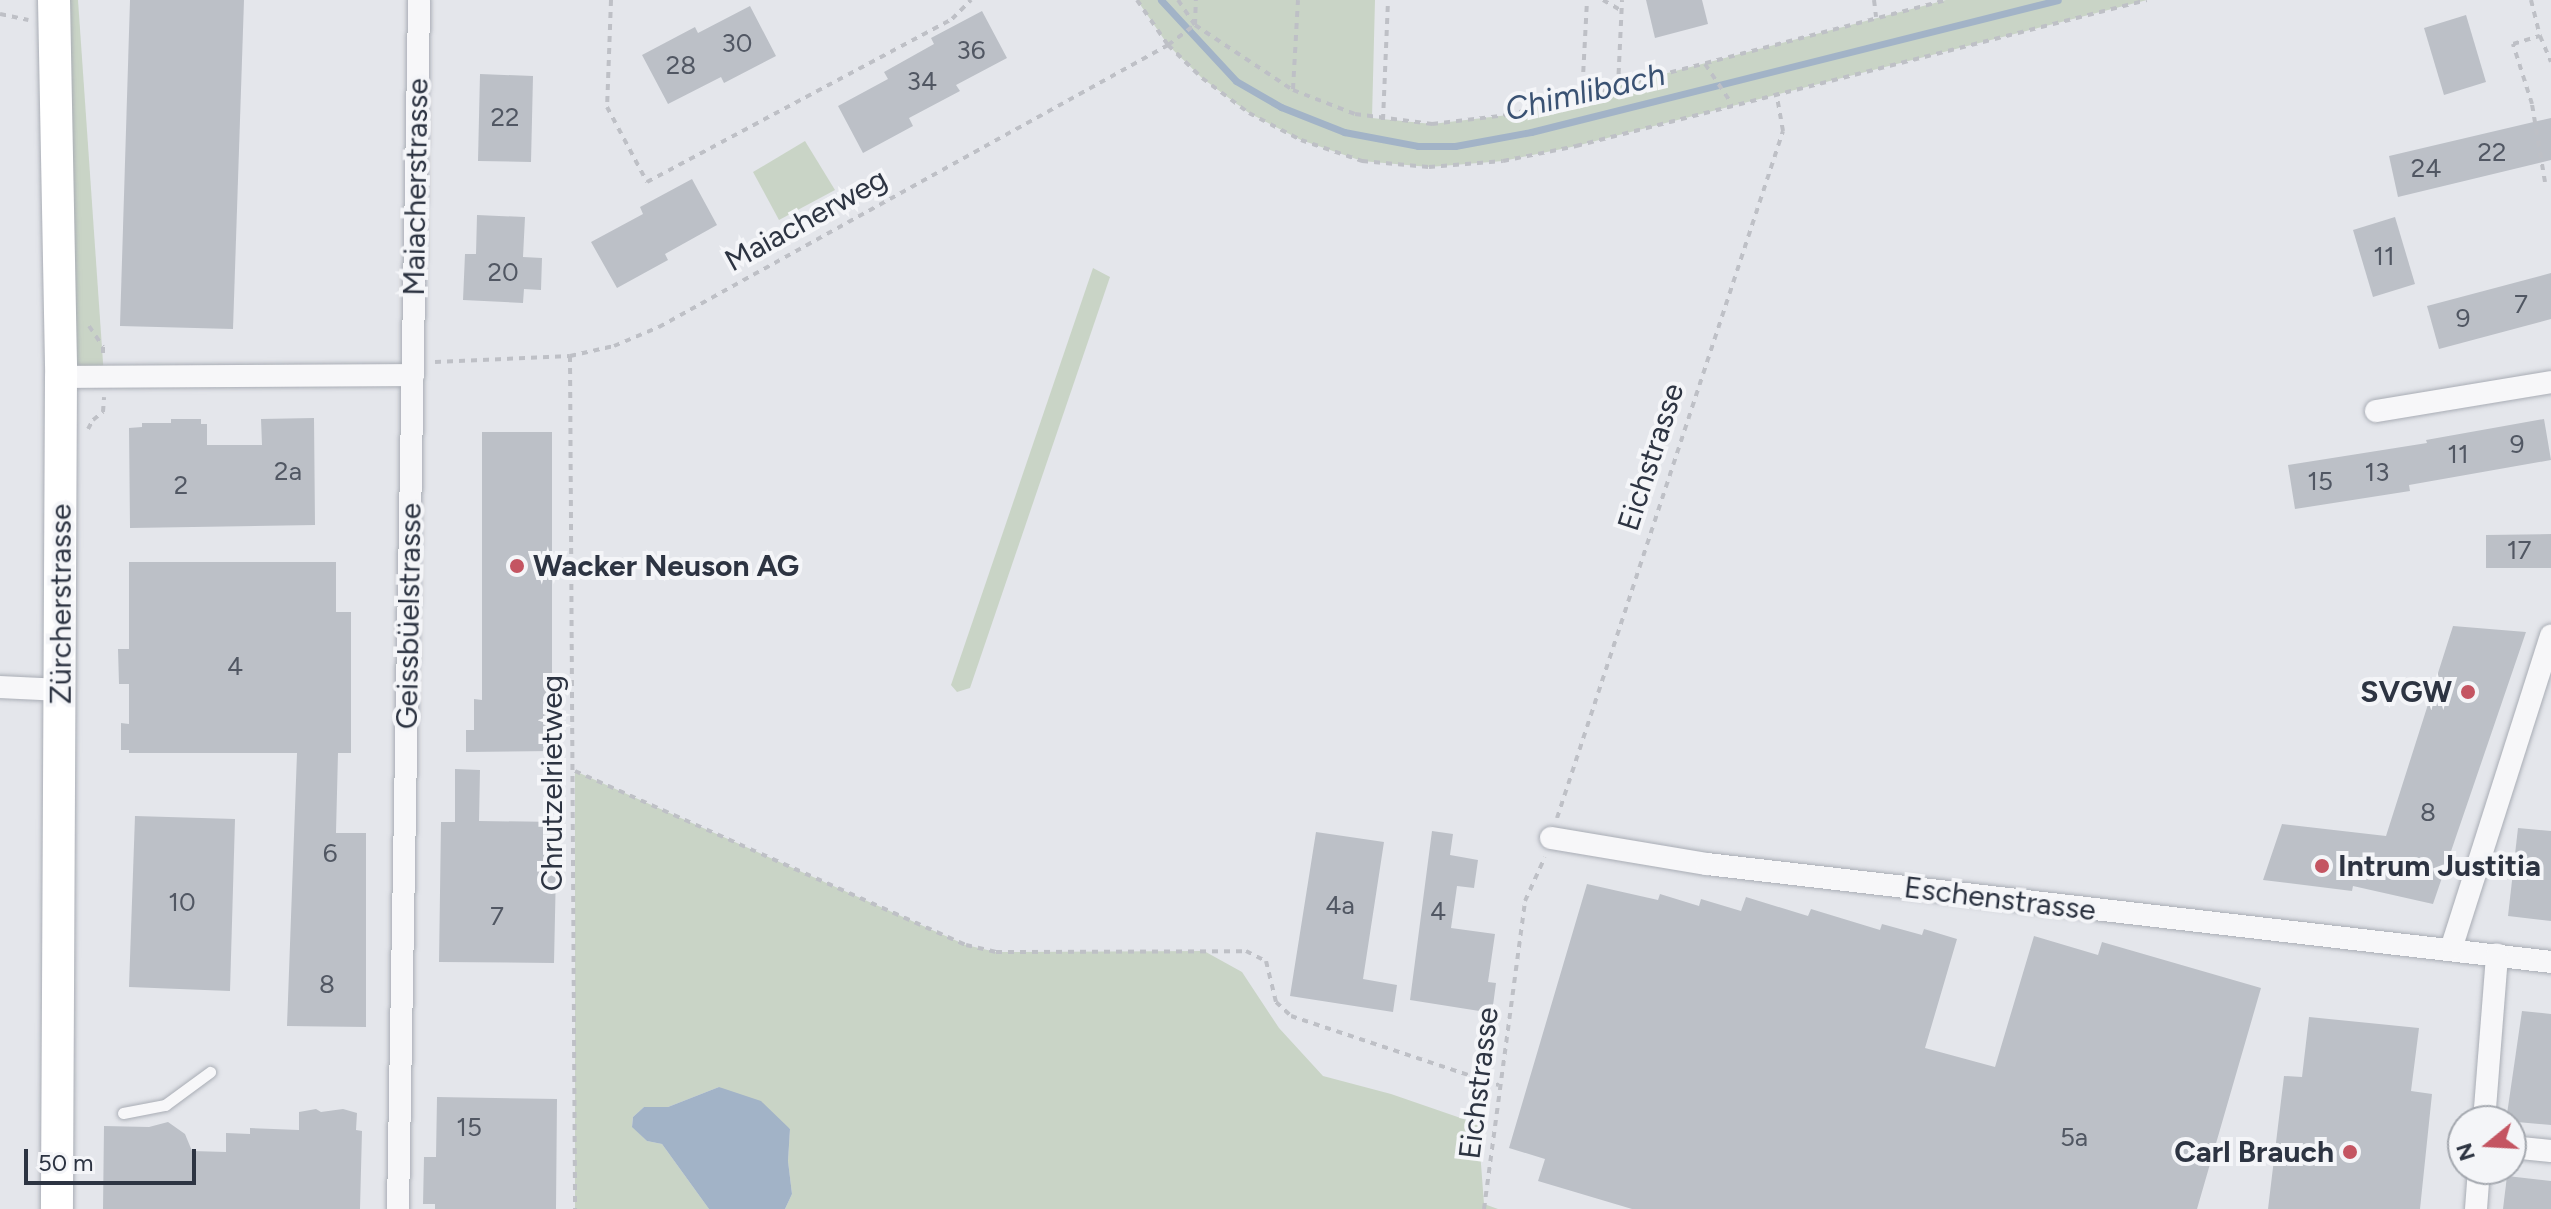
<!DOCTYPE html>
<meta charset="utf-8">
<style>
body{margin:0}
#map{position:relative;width:2551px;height:1209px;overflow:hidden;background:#e4e6eb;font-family:Figtree,sans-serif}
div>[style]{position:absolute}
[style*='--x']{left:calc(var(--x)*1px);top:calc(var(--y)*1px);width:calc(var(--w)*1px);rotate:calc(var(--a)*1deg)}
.green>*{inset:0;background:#c9d4c6}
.water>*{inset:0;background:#a2b3c7}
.stream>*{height:7px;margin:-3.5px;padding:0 3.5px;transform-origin:3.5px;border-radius:3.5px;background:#a2b3c7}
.building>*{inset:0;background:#bcc0c7}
.path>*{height:4px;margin-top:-2px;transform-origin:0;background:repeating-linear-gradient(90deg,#bec0c6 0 6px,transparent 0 12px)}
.roads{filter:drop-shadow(0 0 2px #a9adb5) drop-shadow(0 0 2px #a9adb5)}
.service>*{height:11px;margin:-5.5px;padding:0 5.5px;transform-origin:5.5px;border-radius:5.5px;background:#f7f7f9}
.minor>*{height:22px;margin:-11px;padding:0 11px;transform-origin:11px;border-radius:11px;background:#f7f7f9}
.secondary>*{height:32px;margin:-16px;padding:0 16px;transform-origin:16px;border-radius:16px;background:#fff}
.dots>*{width:22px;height:22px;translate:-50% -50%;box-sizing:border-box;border:4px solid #f4f5f8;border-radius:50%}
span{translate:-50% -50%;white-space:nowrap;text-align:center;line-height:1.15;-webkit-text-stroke:8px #f4f5f8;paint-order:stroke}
.number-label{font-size:26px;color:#515763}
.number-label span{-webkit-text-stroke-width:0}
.street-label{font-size:30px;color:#2d3442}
.poi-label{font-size:30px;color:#2d3442;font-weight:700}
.left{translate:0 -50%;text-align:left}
.right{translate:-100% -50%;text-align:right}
.water-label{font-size:32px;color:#3a5273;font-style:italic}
.north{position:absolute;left:2447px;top:1105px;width:80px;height:80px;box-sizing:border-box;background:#f4f5f8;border:2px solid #a4a8af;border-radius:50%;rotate:252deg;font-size:22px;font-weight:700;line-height:32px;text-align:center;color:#2d3442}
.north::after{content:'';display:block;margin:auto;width:28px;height:36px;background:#c45562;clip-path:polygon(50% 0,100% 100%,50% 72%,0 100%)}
.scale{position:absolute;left:24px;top:1149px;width:172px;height:36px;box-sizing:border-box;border:4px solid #2d3442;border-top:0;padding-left:10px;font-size:24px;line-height:28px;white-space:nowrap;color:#2d3442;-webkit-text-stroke:6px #f4f5f8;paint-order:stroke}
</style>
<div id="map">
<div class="green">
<div style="clip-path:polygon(54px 0,78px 0,104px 377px,61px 377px)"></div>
<div style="clip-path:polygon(1137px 0,1375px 0,1372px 118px,1432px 124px,1508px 115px,1946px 0,2147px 0,1576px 146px,1503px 161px,1429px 167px,1362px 161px,1301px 140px,1249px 113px,1202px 78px,1168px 45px)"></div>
<div style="clip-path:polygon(805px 141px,835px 190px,779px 220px,753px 172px)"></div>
<div style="clip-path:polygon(1093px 268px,1110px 277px,970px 688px,957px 692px,951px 685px)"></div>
<div style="clip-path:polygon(575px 771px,966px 945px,996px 952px,1204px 951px,1242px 972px,1279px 1028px,1323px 1076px,1391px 1094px,1478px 1124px,1484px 1204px,1498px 1209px,785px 1209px,792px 1194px,788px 1161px,790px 1129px,719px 1087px,668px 1107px,644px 1107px,633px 1117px,632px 1126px,647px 1141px,662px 1144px,709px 1209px,575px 1209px)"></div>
</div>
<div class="water">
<div style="clip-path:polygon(719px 1087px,761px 1101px,790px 1129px,788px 1161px,792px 1194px,785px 1209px,709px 1209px,662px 1144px,647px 1141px,632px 1127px,633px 1117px,644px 1107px,668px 1107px)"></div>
</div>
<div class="stream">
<div style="--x:1161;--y:0;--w:110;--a:47.2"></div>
<div style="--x:1236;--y:81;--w:52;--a:30"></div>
<div style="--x:1281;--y:107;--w:68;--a:21.6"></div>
<div style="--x:1344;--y:132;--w:75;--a:10.7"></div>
<div style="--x:1418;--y:146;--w:37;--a:0"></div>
<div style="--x:1455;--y:146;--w:77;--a:-10.4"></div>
<div style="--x:1531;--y:132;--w:543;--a:-14.06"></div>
</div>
<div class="building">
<div style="clip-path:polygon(130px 0,244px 0,233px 329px,120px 326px)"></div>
<div style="clip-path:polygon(1646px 0,1702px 0,1708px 24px,1655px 38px)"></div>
<div style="clip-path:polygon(750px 6px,776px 56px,724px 83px,721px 77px,668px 104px,642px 55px,695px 27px,698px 33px)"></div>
<div style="clip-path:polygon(982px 11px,1007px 58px,956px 85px,960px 91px,909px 118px,913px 126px,863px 153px,838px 106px,888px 79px,884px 72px,934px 44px,931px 38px)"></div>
<div style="clip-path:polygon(2466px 15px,2486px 82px,2444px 95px,2424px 28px)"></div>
<div style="clip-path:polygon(480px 74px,533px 76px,531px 162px,478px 161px)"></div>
<div style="clip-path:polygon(2551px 118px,2551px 160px,2398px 197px,2389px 156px)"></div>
<div style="clip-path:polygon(692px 179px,717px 225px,665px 254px,668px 260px,617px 288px,591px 242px,643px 214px,640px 207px)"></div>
<div style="clip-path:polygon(477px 215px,525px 217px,523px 257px,542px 258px,541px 290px,524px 289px,523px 303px,463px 300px,465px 254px,476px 254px)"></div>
<div style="clip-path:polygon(2395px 217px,2415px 284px,2373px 297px,2353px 230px)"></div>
<div style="clip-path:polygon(2551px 273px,2551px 319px,2439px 349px,2427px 306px)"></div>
<div style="clip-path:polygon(314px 418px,315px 525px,130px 528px,129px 428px,142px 427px,142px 423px,171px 423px,171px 419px,201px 419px,201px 424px,207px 424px,207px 445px,262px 445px,261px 419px)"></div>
<div style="clip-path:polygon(2544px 419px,2551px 460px,2409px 485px,2410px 491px,2295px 509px,2288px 465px,2427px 443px,2426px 440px)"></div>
<div style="clip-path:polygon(482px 432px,552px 432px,552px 751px,466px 752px,466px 730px,474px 730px,474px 699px,482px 700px)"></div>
<div style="clip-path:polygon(2551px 534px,2551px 568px,2486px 568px,2486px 535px)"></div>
<div style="clip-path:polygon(129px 562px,336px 562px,336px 612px,351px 612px,351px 753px,338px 753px,336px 833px,366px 833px,366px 1027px,287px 1026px,297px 753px,129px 753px,129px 750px,121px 750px,121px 723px,129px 724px,129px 684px,119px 684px,118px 649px,129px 649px)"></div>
<div style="clip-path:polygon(2453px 626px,2526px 632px,2433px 904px,2353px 886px,2352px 891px,2263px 880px,2282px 824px,2386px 836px)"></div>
<div style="clip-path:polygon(455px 769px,480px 770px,479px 821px,557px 822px,554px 963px,439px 962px,441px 822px,455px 822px)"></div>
<div style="clip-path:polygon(135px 816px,235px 819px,230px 991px,129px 987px)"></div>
<div style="clip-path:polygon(2518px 828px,2551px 831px,2551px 921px,2508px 916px)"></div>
<div style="clip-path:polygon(1432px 831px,1453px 834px,1450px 855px,1478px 860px,1474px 888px,1457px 886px,1451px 928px,1495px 934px,1488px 982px,1496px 983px,1492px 1013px,1410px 1000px)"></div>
<div style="clip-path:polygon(1316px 832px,1384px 842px,1363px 979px,1397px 985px,1393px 1012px,1290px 996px)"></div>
<div style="clip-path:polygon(1587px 884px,1658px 900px,1660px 894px,1699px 906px,1701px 899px,1741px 911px,1746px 897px,1808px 916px,1811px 909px,1880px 930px,1882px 924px,1922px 935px,1924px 929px,1957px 939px,1925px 1048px,1995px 1067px,2034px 936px,2098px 955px,2102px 942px,2261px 988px,2197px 1209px,1632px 1209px,1538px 1181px,1545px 1159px,1509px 1148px)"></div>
<div style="clip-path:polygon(2522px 1011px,2551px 1014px,2551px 1125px,2506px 1121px)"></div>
<div style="clip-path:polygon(2309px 1017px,2419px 1028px,2411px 1091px,2432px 1094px,2420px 1209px,2268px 1209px,2284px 1076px,2302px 1077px)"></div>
<div style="clip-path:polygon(437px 1097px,557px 1099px,556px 1209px,435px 1209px,435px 1204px,423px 1204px,424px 1157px,436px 1157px)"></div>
<div style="clip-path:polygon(316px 1109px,321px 1112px,343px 1109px,357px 1113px,356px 1130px,362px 1131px,360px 1209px,103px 1209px,104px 1126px,149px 1127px,168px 1122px,185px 1134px,192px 1151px,226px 1152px,226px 1133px,250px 1134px,250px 1128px,299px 1130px,299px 1112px)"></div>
<div style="clip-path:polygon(2507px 1176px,2551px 1181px,2551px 1209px,2503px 1209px)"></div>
</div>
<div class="path">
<div style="--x:611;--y:0;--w:107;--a:92.1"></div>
<div style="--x:607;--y:107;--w:85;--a:61.9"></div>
<div style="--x:647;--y:182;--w:346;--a:-28.1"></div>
<div style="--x:952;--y:19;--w:27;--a:-45"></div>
<div style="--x:1137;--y:0;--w:55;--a:55.4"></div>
<div style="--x:1168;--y:45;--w:47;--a:44.1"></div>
<div style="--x:1202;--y:78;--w:59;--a:36.7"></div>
<div style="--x:1249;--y:113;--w:59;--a:27.4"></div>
<div style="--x:1301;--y:140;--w:65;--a:19"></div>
<div style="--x:1362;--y:161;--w:67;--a:5.1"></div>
<div style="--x:1429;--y:167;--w:74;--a:-4.6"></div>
<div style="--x:1503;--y:161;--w:75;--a:-11.6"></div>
<div style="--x:1576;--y:146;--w:589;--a:-14.34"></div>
<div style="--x:1178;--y:0;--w:30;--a:56"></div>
<div style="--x:1195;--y:25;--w:118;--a:33.6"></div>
<div style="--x:1293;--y:90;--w:66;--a:21.2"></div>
<div style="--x:1355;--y:114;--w:78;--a:7.4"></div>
<div style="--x:1432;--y:124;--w:77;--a:-6.8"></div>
<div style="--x:1508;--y:115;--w:453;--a:-14.7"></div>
<div style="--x:1603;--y:0;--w:22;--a:30"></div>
<div style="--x:1874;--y:0;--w:17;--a:83"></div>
<div style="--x:2531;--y:0;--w:37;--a:76"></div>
<div style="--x:0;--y:14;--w:29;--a:12"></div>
<div style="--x:1705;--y:64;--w:48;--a:56"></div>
<div style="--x:1618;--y:86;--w:86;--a:-87.3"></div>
<div style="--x:1293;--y:89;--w:89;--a:-86.8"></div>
<div style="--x:1582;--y:96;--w:96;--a:-87"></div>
<div style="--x:1383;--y:120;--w:120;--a:-87.6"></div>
<div style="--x:2545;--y:182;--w:79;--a:-99.5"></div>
<div style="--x:2532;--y:104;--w:63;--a:-107.6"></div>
<div style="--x:2513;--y:44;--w:28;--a:-17"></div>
<div style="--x:2540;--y:36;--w:28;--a:67"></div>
<div style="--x:89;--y:326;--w:25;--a:56"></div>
<div style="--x:103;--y:347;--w:9;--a:90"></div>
<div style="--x:570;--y:356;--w:853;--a:89.66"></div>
<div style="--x:435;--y:362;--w:135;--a:-2.5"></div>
<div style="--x:570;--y:356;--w:45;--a:-12.8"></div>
<div style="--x:614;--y:346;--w:49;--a:-22.9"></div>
<div style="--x:659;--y:327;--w:582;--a:-28.99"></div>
<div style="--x:1168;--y:45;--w:34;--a:-37"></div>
<div style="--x:1195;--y:25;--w:25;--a:-88"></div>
<div style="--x:88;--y:429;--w:10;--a:-61"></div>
<div style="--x:93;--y:420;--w:13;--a:-39"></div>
<div style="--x:103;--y:412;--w:15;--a:-86"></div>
<div style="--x:575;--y:771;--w:428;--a:24"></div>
<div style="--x:966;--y:945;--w:31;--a:13"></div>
<div style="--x:996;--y:952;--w:250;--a:-0.2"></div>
<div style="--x:1246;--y:951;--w:22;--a:27"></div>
<div style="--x:1266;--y:961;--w:42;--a:76.3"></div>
<div style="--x:1276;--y:1002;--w:21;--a:43"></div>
<div style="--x:1291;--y:1016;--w:219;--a:18.4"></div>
<div style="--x:1557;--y:818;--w:723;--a:-71.79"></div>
<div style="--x:1783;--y:131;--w:39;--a:-100"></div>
<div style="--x:1484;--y:1209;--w:311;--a:-82.4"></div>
<div style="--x:1525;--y:901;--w:48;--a:-65.6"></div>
</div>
<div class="roads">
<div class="service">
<div style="--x:123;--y:1113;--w:43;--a:-10.8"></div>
<div style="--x:165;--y:1105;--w:56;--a:-36.3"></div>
</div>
<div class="minor">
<div style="--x:61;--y:377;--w:352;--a:-0.3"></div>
<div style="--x:2376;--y:411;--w:177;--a:-9.4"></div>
<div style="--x:0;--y:687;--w:61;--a:2.8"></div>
<div style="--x:1551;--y:838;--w:158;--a:9.5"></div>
<div style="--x:1707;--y:864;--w:850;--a:6.62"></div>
<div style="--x:2451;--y:949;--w:329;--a:-72.3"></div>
<div style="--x:2484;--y:1121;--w:167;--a:-85.5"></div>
<div style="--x:2511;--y:1147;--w:40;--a:5.7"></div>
<div style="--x:398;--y:1209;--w:1209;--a:-89"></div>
<div style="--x:2476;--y:1209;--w:40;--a:-85.7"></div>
</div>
<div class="secondary">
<div style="--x:54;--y:0;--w:377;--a:88.9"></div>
<div style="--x:61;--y:377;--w:832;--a:90.28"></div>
</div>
</div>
<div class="dots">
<div style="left:517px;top:566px;background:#c45562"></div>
<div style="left:2468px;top:692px;background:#c45562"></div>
<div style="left:2322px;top:866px;background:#c45562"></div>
<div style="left:2350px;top:1152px;background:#c45562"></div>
</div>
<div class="number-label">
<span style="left:737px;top:44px">30</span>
<span style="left:971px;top:51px">36</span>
<span style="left:681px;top:66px">28</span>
<span style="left:922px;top:82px">34</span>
<span style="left:505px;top:118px">22</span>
<span style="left:2492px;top:153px">22</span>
<span style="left:2426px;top:169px">24</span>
<span style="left:2384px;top:257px">11</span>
<span style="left:503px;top:273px">20</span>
<span style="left:2521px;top:305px">7</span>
<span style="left:2463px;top:319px">9</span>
<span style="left:2517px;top:445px">9</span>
<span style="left:2458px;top:455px">11</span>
<span style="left:288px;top:472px">2a</span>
<span style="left:2377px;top:473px">13</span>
<span style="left:2320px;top:482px">15</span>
<span style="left:181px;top:486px">2</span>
<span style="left:2519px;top:551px">17</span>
<span style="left:235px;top:667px">4</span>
<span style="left:2428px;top:813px">8</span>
<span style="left:330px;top:854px">6</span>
<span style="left:182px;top:903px">10</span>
<span style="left:1340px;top:906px">4a</span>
<span style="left:1438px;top:912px">4</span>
<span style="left:497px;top:917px">7</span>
<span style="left:327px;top:985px">8</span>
<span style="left:469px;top:1128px">15</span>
<span style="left:2074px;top:1138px">5a</span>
</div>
<div class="street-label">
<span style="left:416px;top:187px;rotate:-89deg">Maiacherstrasse</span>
<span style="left:806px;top:220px;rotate:-29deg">Maiacherweg</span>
<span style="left:1651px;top:457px;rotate:-72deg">Eichstrasse</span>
<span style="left:61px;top:604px;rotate:-90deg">Zürcherstrasse</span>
<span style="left:409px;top:616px;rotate:-89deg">Geissbüelstrasse</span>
<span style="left:552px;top:783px;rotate:-90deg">Chrutzelrietweg</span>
<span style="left:2000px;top:899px;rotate:7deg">Eschenstrasse</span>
<span style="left:1479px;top:1083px;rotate:-83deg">Eichstrasse</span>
</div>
<div class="poi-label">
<span class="left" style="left:533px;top:566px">Wacker Neuson AG</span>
<span class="right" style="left:2452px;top:692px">SVGW</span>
<span class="left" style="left:2338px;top:866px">Intrum Justitia</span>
<span class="right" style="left:2334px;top:1152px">Carl Brauch</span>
</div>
<div class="water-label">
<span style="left:1585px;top:92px;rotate:-13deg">Chimlibach</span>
</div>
<div class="north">N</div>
<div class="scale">50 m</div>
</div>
